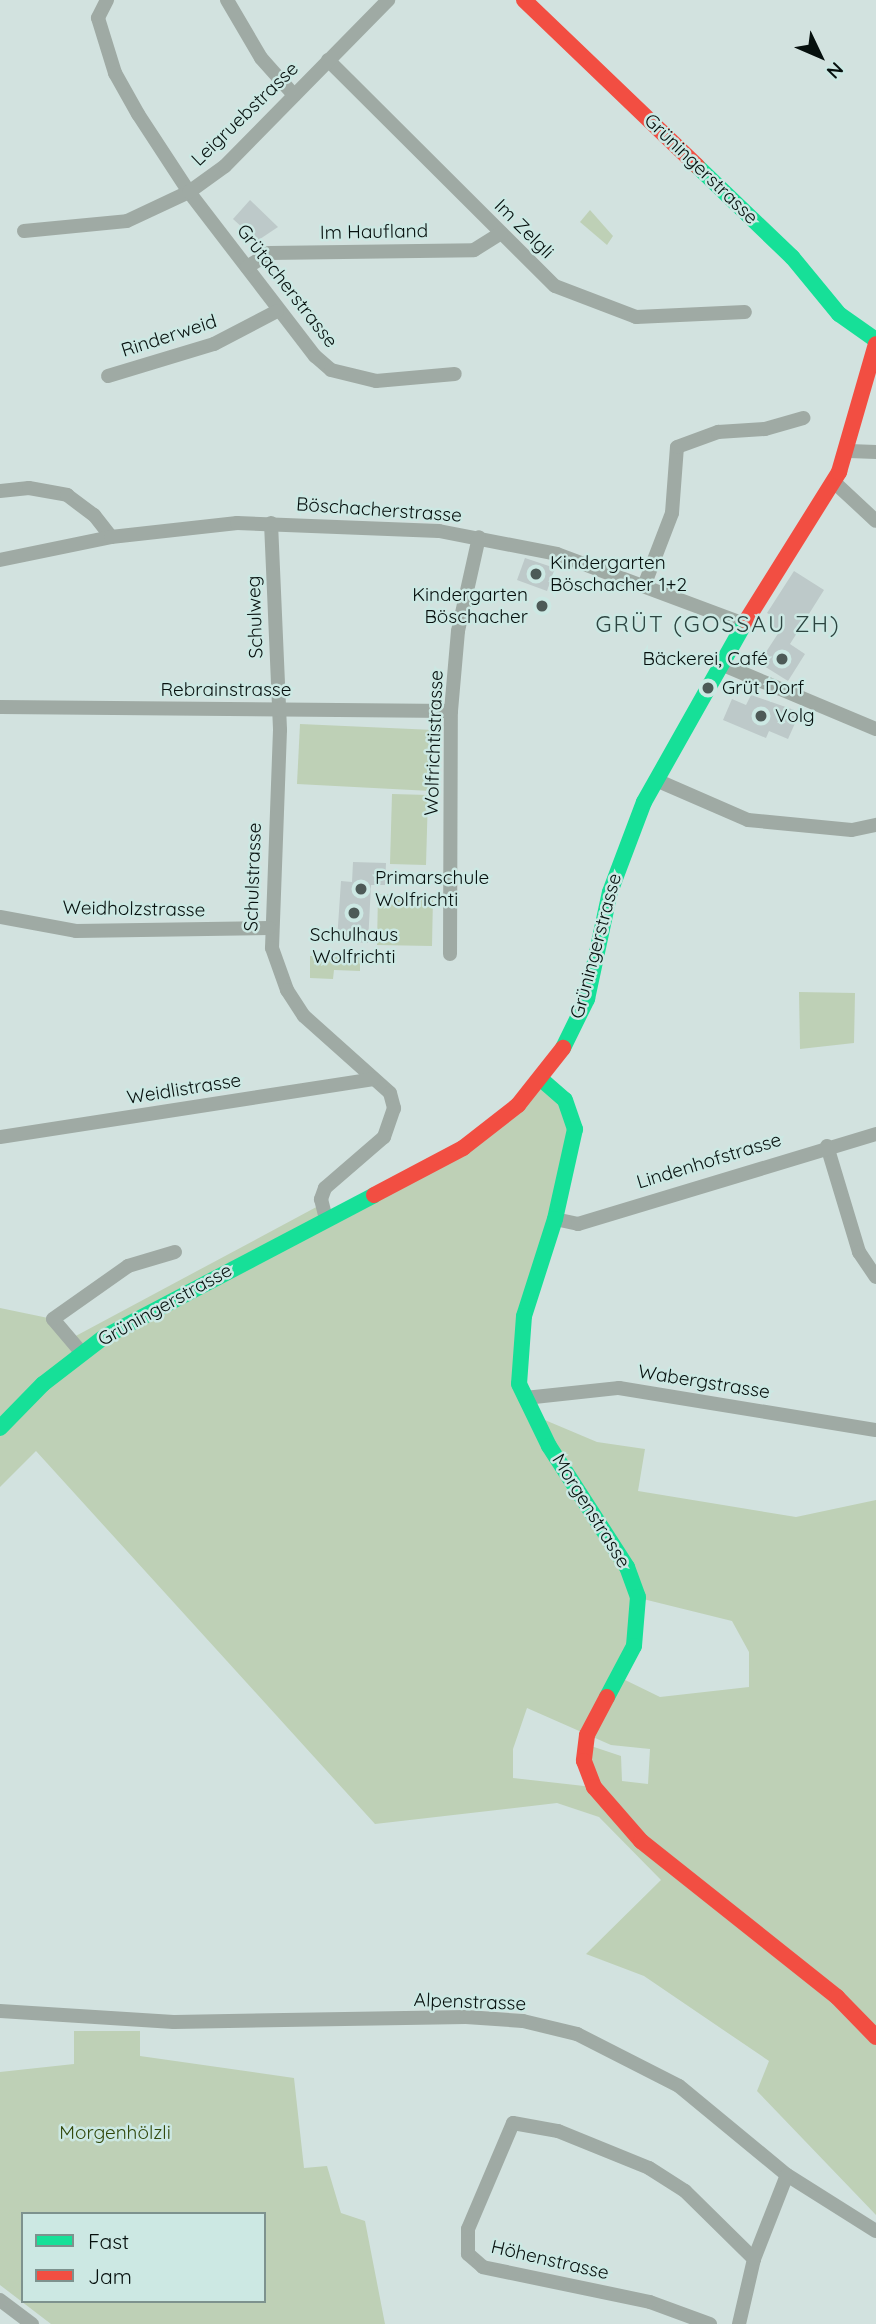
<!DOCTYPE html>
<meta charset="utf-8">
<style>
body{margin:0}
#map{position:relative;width:876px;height:2324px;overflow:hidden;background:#d2e2df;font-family:Quicksand,sans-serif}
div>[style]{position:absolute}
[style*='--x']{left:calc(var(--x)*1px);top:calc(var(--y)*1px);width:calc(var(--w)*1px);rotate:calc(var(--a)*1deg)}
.green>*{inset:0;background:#bed0b6}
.building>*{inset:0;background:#bdc9c9}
.street>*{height:14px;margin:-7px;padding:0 7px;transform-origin:7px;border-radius:7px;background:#9faaa4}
.fast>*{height:16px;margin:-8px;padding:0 8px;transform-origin:8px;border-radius:8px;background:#16e098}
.jam>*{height:16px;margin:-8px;padding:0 8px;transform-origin:8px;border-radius:8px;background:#f24e42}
.dots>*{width:19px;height:19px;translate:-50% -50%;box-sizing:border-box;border:4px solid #cce8e3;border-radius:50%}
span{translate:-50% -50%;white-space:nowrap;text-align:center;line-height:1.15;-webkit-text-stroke:5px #cce8e3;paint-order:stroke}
.street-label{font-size:19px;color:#06100e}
.poi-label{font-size:19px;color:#06100e}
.left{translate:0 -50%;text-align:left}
.right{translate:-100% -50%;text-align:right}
.park-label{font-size:19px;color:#32490c}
.quarter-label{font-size:23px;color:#2d4541;letter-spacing:2px}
.legend{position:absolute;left:21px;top:2212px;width:245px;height:91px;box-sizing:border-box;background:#cce8e3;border:2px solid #7d928e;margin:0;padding:9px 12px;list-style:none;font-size:21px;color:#06100e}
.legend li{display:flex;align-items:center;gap:14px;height:35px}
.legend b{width:35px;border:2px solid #7d928e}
.north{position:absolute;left:785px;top:21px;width:70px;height:70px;-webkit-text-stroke:5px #cce8e3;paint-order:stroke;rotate:134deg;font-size:19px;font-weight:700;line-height:28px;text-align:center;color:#06100e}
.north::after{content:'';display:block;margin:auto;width:24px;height:32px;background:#06100e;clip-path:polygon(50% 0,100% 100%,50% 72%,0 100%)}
</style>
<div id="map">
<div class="green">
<div style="clip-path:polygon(590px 210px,613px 236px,607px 245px,580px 222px)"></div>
<div style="clip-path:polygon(300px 724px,434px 730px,431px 791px,297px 784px)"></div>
<div style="clip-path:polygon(392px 794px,428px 795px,426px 865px,390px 864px)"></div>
<div style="clip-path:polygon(378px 894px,433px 896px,432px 946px,377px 945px)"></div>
<div style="clip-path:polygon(310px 956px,360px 957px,360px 971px,334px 970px,333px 979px,310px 978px)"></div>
<div style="clip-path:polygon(799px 992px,855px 993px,854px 1043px,800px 1049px)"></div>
<div style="clip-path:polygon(evenodd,542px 1080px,574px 1115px,516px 1368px,533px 1415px,597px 1442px,645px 1449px,638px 1491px,796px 1517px,876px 1500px,876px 2215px,757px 2091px,769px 2061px,644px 1976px,586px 1954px,661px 1880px,599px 1817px,557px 1803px,375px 1824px,36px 1451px,0 1487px,0 1308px,53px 1319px,72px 1338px,322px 1204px,326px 1219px,463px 1148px,542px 1080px,639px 1598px,732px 1621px,749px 1652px,749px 1687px,660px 1697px,619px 1677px,639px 1598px,542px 1080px,527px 1708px,611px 1745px,650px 1749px,648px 1784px,622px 1781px,621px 1756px,585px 1744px,593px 1787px,513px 1778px,513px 1749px,527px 1708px)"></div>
<div style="clip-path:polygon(evenodd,74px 2031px,140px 2031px,140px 2056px,294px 2078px,304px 2168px,327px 2166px,341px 2213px,365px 2221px,385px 2324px,51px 2324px,0 2285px,0 2072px,74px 2064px,74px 2031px,23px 2214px,264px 2214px,264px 2301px,23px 2301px,23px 2214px)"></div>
</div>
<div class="building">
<div style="clip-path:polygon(250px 200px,278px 227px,257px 241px,233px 219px)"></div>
<div style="clip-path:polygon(525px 558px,555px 568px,547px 591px,517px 580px)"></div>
<div style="clip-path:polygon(794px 571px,824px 590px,790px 644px,805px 654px,788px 681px,759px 663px,779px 632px,768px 625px,773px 616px,767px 613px)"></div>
<div style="clip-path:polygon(751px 695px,800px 712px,788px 739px,769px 731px,766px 738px,723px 720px,732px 699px,746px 705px)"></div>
<div style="clip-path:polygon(353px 862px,386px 863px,385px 885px,371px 885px,368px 943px,337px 941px,341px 881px,352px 882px)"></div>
</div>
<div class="street">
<div style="--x:107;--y:0;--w:20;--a:117"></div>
<div style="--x:98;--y:18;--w:58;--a:72.8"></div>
<div style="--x:115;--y:73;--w:47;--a:60.7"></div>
<div style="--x:138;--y:114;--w:93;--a:56.8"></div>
<div style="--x:189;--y:192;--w:207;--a:52.5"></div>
<div style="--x:315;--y:356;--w:21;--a:41"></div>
<div style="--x:331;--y:370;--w:46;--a:13.7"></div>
<div style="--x:376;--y:381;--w:79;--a:-5.1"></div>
<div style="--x:227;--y:0;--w:67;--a:59.6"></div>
<div style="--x:261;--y:58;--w:50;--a:48.3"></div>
<div style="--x:328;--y:60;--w:320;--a:44.9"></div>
<div style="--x:555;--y:286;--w:87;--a:20.9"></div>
<div style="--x:636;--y:317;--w:109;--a:-2.6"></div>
<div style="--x:24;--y:231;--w:103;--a:-5.5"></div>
<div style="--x:127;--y:221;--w:68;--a:-25.1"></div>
<div style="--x:189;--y:192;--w:44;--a:-35.8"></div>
<div style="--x:225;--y:166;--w:233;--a:-45.5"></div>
<div style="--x:247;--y:267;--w:26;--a:-32"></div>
<div style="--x:269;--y:253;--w:205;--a:-0.8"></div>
<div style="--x:474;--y:250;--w:32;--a:-32"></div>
<div style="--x:108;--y:376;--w:111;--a:-16.8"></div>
<div style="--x:214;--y:344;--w:71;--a:-27.6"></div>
<div style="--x:849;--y:451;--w:27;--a:2"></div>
<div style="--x:834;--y:482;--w:57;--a:42.9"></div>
<div style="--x:0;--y:491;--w:29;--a:-6"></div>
<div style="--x:29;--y:488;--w:39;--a:10"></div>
<div style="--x:67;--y:495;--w:34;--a:37"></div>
<div style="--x:94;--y:515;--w:28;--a:52"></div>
<div style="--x:271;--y:523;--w:207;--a:87.5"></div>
<div style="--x:280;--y:730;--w:218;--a:92.1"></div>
<div style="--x:272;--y:948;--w:45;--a:70.3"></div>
<div style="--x:287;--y:990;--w:31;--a:57"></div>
<div style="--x:304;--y:1016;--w:115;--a:41.8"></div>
<div style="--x:390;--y:1093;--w:16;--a:75"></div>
<div style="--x:394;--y:1108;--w:31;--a:109"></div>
<div style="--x:384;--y:1137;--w:78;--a:139.2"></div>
<div style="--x:325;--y:1188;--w:12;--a:110"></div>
<div style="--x:321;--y:1199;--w:21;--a:76"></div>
<div style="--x:0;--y:560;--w:113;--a:-11.7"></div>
<div style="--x:111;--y:537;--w:127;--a:-6.3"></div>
<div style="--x:237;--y:523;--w:202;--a:2.3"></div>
<div style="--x:439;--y:531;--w:120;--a:11"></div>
<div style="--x:557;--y:554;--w:200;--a:20.5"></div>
<div style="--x:644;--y:586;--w:78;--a:-69"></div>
<div style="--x:672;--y:513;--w:66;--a:-85.7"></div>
<div style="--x:677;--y:447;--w:44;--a:-20.1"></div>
<div style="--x:718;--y:432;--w:47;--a:-3.7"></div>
<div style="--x:765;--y:429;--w:40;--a:-16"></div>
<div style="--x:721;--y:664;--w:168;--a:22.8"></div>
<div style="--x:0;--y:707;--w:451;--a:0.5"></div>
<div style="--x:656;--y:780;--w:100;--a:23.5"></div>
<div style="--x:748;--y:820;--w:104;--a:5.5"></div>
<div style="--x:852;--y:830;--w:25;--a:-12"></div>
<div style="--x:0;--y:917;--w:77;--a:10.4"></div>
<div style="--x:76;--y:931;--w:193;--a:-0.9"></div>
<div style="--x:450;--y:954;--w:243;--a:-89.8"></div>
<div style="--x:451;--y:711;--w:80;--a:-85"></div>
<div style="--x:458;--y:631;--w:96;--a:-77.4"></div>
<div style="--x:0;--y:1137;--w:378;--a:-8.8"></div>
<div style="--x:827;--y:1146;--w:111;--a:73.2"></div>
<div style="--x:859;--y:1252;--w:30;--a:56"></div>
<div style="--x:555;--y:1219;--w:24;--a:12"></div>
<div style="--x:578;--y:1224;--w:311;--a:-16.8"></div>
<div style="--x:81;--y:1352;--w:43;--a:-130.3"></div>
<div style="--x:53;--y:1319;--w:92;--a:-35.2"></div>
<div style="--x:128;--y:1266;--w:49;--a:-16.6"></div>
<div style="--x:525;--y:1398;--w:95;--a:-6.1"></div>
<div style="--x:619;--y:1388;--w:260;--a:9.3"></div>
<div style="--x:0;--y:2011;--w:174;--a:3.6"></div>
<div style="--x:174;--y:2022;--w:292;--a:-1"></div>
<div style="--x:466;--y:2017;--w:57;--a:4"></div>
<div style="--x:523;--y:2021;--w:56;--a:13.5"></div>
<div style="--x:577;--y:2034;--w:114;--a:27"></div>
<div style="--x:679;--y:2086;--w:140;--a:39.5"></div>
<div style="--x:787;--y:2175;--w:105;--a:32.2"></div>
<div style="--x:0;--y:2300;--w:40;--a:37"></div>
<div style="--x:710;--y:2324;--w:64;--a:-159.9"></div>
<div style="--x:650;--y:2302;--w:171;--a:-168.2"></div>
<div style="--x:483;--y:2267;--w:20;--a:-139"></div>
<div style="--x:468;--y:2254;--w:25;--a:-90"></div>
<div style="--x:468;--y:2229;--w:115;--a:-67"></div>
<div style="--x:513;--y:2123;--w:46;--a:10.1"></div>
<div style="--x:558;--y:2131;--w:98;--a:22.1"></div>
<div style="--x:649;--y:2168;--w:43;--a:32.6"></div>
<div style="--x:685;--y:2191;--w:97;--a:44.6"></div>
<div style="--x:739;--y:2324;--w:67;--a:-77"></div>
<div style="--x:754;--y:2259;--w:90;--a:-68.6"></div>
</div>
<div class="fast">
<div style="--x:697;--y:166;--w:132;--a:43.8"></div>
<div style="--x:792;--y:257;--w:74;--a:50.5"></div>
<div style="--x:839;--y:314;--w:45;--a:35.1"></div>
<div style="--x:563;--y:1048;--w:55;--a:-63.9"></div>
<div style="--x:587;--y:999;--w:109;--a:-77.9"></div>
<div style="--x:610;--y:892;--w:96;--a:-69.3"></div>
<div style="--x:644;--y:802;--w:208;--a:-60.6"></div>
<div style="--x:542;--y:1080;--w:30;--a:41"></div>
<div style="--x:565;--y:1100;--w:31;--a:71"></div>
<div style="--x:575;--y:1129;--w:92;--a:102.5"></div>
<div style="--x:555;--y:1219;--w:102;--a:107.7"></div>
<div style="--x:524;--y:1316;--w:68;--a:94.2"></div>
<div style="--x:519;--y:1384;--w:69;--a:64.2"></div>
<div style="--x:549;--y:1446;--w:144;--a:57.2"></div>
<div style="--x:627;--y:1567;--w:32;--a:70"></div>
<div style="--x:638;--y:1597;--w:49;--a:94.7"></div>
<div style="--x:634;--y:1646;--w:58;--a:117.9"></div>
<div style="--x:0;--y:1428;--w:62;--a:-45.7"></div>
<div style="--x:43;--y:1384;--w:77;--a:-37.6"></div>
<div style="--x:104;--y:1337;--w:305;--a:-27.7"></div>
</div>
<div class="jam">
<div style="--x:524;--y:0;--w:240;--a:43.8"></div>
<div style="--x:746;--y:621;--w:176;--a:-58"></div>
<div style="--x:839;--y:472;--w:133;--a:-73.9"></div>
<div style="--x:374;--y:1195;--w:101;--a:-27.8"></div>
<div style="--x:463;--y:1148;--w:70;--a:-38"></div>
<div style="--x:518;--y:1105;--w:73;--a:-51.7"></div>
<div style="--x:607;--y:1697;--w:43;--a:117.8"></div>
<div style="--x:587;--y:1735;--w:26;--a:97"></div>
<div style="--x:584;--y:1761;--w:28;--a:69"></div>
<div style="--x:594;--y:1787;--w:72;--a:49"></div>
<div style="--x:641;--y:1841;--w:251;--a:38.5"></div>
<div style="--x:837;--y:1997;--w:56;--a:45.7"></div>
</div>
<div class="dots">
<div style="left:536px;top:574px;background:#4d5a57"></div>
<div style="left:542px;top:606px;background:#4d5a57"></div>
<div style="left:782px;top:659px;background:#4d5a57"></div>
<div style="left:708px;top:688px;background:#4d5a57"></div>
<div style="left:761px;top:716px;background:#4d5a57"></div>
<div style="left:361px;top:889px;background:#4d5a57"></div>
<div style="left:354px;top:913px;background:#4d5a57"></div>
</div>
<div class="street-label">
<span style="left:245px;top:114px;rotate:-44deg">Leigruebstrasse</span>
<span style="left:701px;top:169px;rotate:44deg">Grüningerstrasse</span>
<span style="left:524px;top:229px;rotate:45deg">Im Zelgli</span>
<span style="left:374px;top:232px;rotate:-1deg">Im Haufland</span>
<span style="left:287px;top:286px;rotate:52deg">Grütacherstrasse</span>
<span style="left:169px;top:336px;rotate:-18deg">Rinderweid</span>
<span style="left:379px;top:510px;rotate:4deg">Böschacherstrasse</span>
<span style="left:255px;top:617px;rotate:-92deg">Schulweg</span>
<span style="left:226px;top:690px">Rebrainstrasse</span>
<span style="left:434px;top:743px;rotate:-88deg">Wolfrichtistrasse</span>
<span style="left:253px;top:877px;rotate:-88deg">Schulstrasse</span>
<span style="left:134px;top:909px;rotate:1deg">Weidholzstrasse</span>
<span style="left:596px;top:946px;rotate:-75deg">Grüningerstrasse</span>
<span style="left:184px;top:1089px;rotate:-9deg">Weidlistrasse</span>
<span style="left:709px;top:1161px;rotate:-17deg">Lindenhofstrasse</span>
<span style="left:165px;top:1305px;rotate:-29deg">Grüningerstrasse</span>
<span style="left:704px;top:1382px;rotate:9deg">Wabergstrasse</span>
<span style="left:591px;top:1511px;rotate:58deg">Morgenstrasse</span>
<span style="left:470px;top:2002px;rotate:2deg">Alpenstrasse</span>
<span style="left:550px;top:2260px;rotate:13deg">Höhenstrasse</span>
</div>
<div class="poi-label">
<span class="left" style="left:550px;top:574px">Kindergarten<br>Böschacher 1+2</span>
<span class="right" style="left:528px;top:606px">Kindergarten<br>Böschacher</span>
<span class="right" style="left:768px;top:659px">Bäckerei, Café</span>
<span class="left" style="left:722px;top:688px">Grüt Dorf</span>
<span class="left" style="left:775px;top:716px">Volg</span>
<span class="left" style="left:375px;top:889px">Primarschule<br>Wolfrichti</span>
<span style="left:354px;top:946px">Schulhaus<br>Wolfrichti</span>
</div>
<div class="park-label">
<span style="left:115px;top:2133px">Morgenhölzli</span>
</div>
<div class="quarter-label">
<span style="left:718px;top:624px">GRÜT (GOSSAU ZH)</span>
</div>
<ul class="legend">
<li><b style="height:9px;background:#16e098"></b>Fast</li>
<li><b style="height:9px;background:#f24e42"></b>Jam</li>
</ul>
<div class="north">N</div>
</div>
